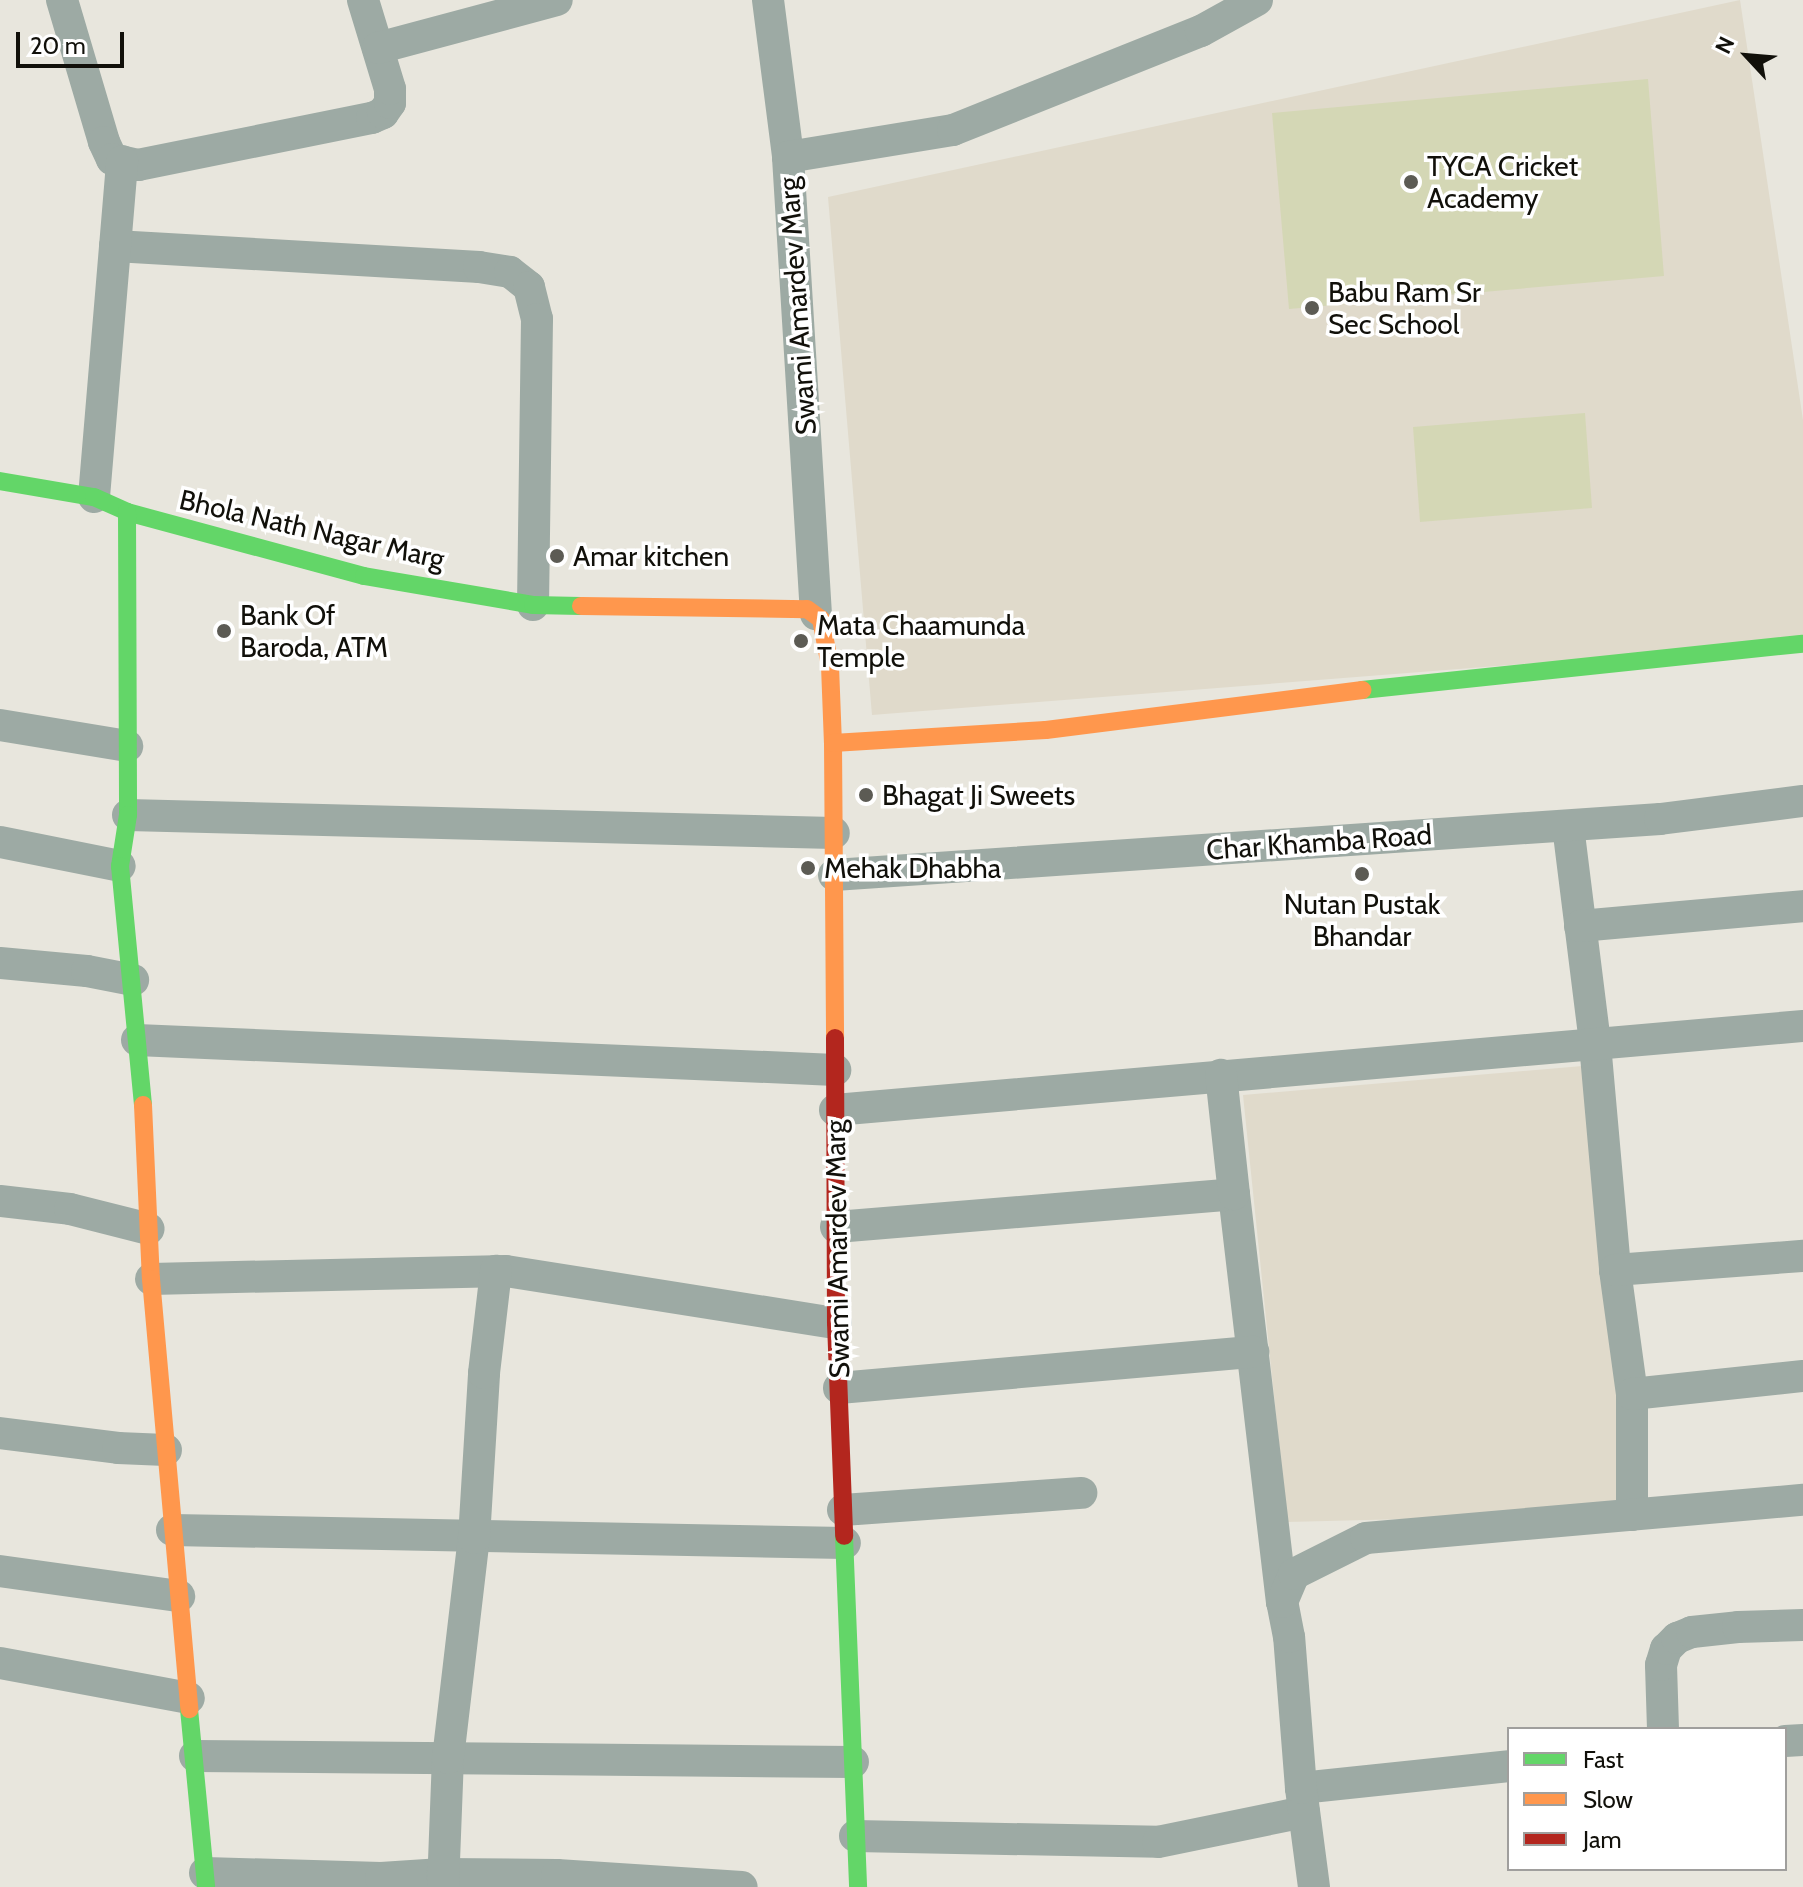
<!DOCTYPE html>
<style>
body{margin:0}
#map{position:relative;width:1803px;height:1887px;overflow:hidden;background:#e8e6dd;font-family:Cabin,sans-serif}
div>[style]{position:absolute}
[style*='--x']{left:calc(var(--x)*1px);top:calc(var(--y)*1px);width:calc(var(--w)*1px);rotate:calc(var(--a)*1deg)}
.education>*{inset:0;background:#e0dacb}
.green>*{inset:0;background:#d4d7b5}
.street>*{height:32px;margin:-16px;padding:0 16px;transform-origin:16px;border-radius:16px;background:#9daaa4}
.fast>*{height:18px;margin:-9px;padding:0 9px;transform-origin:9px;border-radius:9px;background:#63d668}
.slow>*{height:18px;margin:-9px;padding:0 9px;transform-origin:9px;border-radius:9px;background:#ff974d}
.jam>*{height:18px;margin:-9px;padding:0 9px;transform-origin:9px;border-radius:9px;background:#b3261e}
.dots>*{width:22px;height:22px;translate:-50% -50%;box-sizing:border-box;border:4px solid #fff;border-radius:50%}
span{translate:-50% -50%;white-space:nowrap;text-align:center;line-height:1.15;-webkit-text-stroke:7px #fff;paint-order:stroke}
.poi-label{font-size:28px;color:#11100a}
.left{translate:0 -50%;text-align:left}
.street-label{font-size:28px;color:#11100a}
.legend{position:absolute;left:1507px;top:1727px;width:280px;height:144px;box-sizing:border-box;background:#fff;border:2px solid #a09f9d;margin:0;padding:10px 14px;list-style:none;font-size:24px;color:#11100a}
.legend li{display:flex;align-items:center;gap:16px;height:40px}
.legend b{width:40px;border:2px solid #a09f9d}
.north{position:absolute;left:1707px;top:16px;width:80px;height:80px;-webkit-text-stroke:6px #fff;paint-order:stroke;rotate:296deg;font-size:22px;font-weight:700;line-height:32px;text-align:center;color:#11100a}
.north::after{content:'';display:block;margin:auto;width:28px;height:36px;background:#11100a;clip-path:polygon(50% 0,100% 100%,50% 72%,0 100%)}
.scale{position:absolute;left:16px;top:32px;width:108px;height:36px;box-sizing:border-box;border:4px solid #11100a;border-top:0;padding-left:10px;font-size:24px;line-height:28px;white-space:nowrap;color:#11100a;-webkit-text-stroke:6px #fff;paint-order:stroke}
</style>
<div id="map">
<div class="education">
<div style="clip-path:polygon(1740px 0,1803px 420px,1803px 642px,872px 715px,828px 197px)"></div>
<div style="clip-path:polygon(1606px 1064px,1649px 1513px,1287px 1522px,1243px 1095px)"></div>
</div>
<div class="green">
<div style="clip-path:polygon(1648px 79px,1664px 276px,1289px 309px,1272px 113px)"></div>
<div style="clip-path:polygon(1585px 413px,1592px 508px,1420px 522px,1413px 427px)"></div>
</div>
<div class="street">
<div style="--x:62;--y:0;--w:148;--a:73.5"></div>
<div style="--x:104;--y:142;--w:19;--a:65"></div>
<div style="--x:112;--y:159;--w:27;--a:13"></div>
<div style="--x:138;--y:165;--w:239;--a:-11.4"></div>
<div style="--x:372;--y:118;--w:12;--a:-24"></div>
<div style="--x:383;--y:113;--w:12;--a:-55"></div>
<div style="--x:390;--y:103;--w:14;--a:-90"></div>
<div style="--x:390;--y:89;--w:93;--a:-106.9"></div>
<div style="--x:768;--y:0;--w:158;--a:82.7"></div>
<div style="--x:788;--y:157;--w:458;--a:86.5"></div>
<div style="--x:378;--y:48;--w:185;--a:-15"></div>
<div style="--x:788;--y:157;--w:167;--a:-9.3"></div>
<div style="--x:953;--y:130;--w:267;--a:-21.8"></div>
<div style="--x:1201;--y:31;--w:64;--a:-29"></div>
<div style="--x:115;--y:246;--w:365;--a:3.3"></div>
<div style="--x:479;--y:267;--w:31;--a:9"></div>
<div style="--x:510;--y:272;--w:24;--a:38"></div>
<div style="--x:529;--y:287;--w:33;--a:76"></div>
<div style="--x:537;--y:319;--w:286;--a:90.8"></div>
<div style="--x:94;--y:497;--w:337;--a:-85.2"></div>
<div style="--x:0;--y:725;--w:129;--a:9.4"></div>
<div style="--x:128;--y:815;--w:706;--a:1.46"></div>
<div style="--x:1568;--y:826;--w:220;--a:82.9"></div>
<div style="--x:1595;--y:1044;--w:227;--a:84.9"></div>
<div style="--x:1615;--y:1270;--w:125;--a:82.2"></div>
<div style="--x:1632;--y:1394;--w:121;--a:90"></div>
<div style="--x:0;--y:842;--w:122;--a:11.3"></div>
<div style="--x:834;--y:875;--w:828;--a:-3.88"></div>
<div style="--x:1660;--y:819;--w:144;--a:-7.2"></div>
<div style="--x:1580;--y:926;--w:224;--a:-5.1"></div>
<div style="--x:0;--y:963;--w:87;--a:5.3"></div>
<div style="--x:87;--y:971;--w:47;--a:11.1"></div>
<div style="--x:137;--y:1040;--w:699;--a:2.46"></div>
<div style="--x:835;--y:1110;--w:972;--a:-4.96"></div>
<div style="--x:1234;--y:1194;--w:411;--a:83.3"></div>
<div style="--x:0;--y:1201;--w:70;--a:6.5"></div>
<div style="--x:70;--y:1209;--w:81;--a:14.2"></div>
<div style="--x:836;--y:1227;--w:399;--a:-4.7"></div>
<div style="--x:1234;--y:1194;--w:120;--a:-96.2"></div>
<div style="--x:1615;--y:1270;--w:189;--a:-4.3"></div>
<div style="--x:151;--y:1279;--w:355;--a:-1.3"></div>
<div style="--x:506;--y:1271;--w:334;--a:9"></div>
<div style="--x:839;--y:1388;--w:416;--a:-5"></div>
<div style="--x:1632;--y:1394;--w:172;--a:-6"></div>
<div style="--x:0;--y:1433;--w:119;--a:7.2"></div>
<div style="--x:118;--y:1448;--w:48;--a:2.4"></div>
<div style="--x:843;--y:1510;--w:239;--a:-4.1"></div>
<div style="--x:172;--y:1530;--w:673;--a:1.11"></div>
<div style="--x:0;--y:1571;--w:181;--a:8"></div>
<div style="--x:0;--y:1663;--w:192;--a:10.5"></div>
<div style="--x:1663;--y:1729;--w:64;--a:-91.8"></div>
<div style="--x:1661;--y:1665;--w:17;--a:-73"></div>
<div style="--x:1666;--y:1649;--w:16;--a:-45"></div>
<div style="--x:1677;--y:1638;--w:16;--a:-22"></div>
<div style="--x:1692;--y:1632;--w:46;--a:-6.2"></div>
<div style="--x:1738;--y:1627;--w:65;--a:-1.8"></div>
<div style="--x:1785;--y:1741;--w:18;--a:-3"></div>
<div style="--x:195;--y:1756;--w:658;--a:0.52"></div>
<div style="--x:1301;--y:1788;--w:209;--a:-6"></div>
<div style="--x:855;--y:1836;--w:303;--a:1.1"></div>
<div style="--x:1158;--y:1842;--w:149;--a:-11.6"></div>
<div style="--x:205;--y:1873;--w:176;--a:1.6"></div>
<div style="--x:381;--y:1878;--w:61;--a:-3.8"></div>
<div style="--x:442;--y:1874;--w:115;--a:0.5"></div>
<div style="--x:557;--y:1875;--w:185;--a:3.7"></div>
<div style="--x:443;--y:1887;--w:129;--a:-87.8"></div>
<div style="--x:448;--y:1758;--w:222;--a:-83.3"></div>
<div style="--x:474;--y:1538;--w:165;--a:-86.5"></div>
<div style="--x:484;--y:1373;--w:103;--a:-83.3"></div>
<div style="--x:1314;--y:1887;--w:100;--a:-97.5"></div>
<div style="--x:1301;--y:1788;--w:151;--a:-94.5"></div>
<div style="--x:1289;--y:1637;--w:36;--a:-101"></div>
<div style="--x:1282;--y:1602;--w:30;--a:-67"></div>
<div style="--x:1294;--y:1574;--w:80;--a:-26.6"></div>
<div style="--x:1366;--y:1538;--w:439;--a:-5"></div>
</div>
<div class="fast">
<div style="--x:0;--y:481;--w:95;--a:9.7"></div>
<div style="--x:94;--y:497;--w:36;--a:24"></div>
<div style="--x:127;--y:512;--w:245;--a:15.1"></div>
<div style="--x:364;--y:576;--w:171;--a:9.7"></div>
<div style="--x:533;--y:605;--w:48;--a:1.2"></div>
<div style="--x:127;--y:512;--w:303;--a:89.8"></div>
<div style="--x:128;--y:815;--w:52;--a:98.9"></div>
<div style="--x:120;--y:866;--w:240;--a:84.5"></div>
<div style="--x:1362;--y:690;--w:443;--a:-6"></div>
<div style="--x:844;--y:1536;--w:351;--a:87.7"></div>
<div style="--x:189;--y:1709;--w:179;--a:84.5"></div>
</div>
<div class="slow">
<div style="--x:581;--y:606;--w:226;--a:0.8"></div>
<div style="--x:807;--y:609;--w:17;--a:36"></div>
<div style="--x:821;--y:619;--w:48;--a:79.2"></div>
<div style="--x:830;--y:666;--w:77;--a:87.8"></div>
<div style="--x:833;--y:743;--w:295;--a:89.6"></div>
<div style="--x:833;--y:743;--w:213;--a:-3.5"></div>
<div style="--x:1046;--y:730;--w:319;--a:-7.2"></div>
<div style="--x:143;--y:1105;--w:174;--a:87.4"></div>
<div style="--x:151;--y:1279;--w:432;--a:84.9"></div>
</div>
<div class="jam">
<div style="--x:835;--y:1038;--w:285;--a:89.8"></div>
<div style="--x:836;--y:1323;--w:213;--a:87.8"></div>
</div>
<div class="dots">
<div style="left:1411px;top:182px;background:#5c5b54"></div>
<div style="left:1312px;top:308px;background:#5c5b54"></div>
<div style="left:557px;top:556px;background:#5c5b54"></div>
<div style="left:224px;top:631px;background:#5c5b54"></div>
<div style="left:801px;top:641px;background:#5c5b54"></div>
<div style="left:866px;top:795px;background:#5c5b54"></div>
<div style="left:808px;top:868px;background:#5c5b54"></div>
<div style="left:1362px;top:874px;background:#5c5b54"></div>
</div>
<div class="poi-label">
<span class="left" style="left:1427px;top:182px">TYCA Cricket<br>Academy</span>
<span class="left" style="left:1328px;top:308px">Babu Ram Sr<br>Sec School</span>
<span class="left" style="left:573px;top:556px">Amar kitchen</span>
<span class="left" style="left:240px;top:631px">Bank Of<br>Baroda, ATM</span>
<span class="left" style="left:817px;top:641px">Mata Chaamunda<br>Temple</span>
<span class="left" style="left:882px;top:795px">Bhagat Ji Sweets</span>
<span class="left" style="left:824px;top:868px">Mehak Dhabha</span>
<span style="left:1362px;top:920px">Nutan Pustak<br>Bhandar</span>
</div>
<div class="street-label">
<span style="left:797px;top:306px;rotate:-94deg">Swami Amardev Marg</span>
<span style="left:312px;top:529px;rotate:13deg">Bhola Nath Nagar Marg</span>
<span style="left:1319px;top:842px;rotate:-4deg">Char Khamba Road</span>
<span style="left:837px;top:1249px;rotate:-91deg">Swami Amardev Marg</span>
</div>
<ul class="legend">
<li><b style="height:10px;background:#63d668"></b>Fast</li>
<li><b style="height:10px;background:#ff974d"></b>Slow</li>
<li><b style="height:10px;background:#b3261e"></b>Jam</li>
</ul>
<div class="north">N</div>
<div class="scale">20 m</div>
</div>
